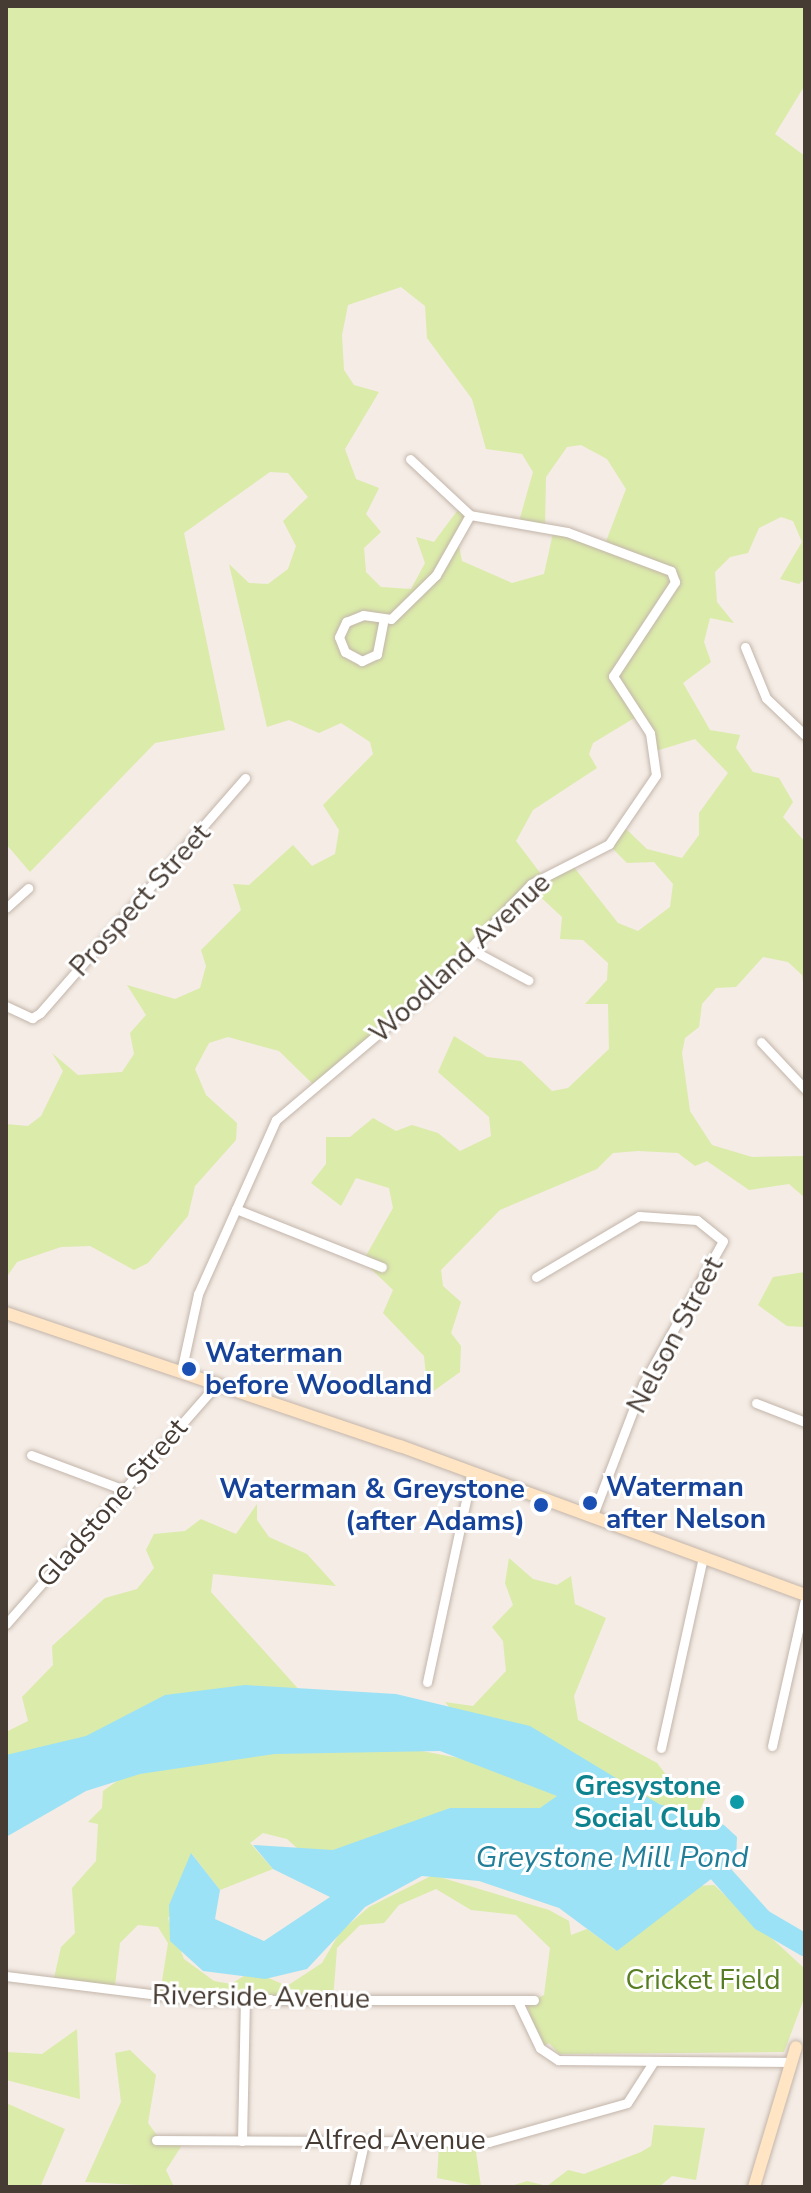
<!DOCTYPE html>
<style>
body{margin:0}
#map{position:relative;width:811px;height:2193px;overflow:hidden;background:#f4ece5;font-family:"Nunito Sans",sans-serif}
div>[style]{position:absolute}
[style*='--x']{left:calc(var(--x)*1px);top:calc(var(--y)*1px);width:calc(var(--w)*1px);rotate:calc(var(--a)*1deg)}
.green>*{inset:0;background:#dbebaa}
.water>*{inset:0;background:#9ce2f6}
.river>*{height:22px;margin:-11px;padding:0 11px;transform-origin:11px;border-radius:11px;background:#9ce2f6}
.roads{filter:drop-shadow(0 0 2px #c3b5aa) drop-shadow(0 0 2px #c3b5aa)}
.street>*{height:9px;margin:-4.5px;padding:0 4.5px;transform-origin:4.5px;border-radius:4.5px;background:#fff}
.secondary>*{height:12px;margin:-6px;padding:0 6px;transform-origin:6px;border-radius:6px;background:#ffe5c4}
.dots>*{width:22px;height:22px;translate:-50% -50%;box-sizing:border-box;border:4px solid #fff;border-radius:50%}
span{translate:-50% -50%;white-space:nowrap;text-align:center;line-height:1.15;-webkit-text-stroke:6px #fff;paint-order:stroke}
.street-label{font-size:28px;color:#473c34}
.transit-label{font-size:28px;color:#164399;font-weight:700}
.left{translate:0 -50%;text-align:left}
.right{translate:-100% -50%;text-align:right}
.culture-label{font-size:28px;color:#0d838f;font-weight:700}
.park-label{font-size:28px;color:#577d23}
.water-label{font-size:30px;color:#217e99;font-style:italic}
.frame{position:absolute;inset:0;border:8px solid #473c34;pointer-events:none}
</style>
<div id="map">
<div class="green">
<div style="clip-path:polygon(evenodd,6px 6px,805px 6px,805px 85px,775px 134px,805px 156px,805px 578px,799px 584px,780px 579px,802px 542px,793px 521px,781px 517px,759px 528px,748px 553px,730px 557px,715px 572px,717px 602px,734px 623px,710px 618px,704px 642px,711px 662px,683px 683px,710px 730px,740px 735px,736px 748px,753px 772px,779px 778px,793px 802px,783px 817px,805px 842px,805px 995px,802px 975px,788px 962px,763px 957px,736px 987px,716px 988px,702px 1004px,699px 1027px,685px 1038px,682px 1053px,690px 1111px,712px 1145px,752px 1157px,805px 1156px,805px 1198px,789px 1184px,749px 1190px,707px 1161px,695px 1166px,678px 1153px,638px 1151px,613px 1153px,597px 1169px,500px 1210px,441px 1270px,443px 1286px,461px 1302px,451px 1333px,461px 1346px,460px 1372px,428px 1395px,424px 1356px,383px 1313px,393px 1290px,363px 1261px,393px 1208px,389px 1188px,356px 1178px,341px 1206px,311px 1183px,326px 1164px,326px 1137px,350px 1137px,373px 1118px,396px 1131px,412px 1125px,438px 1133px,460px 1151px,491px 1136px,489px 1117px,438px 1072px,454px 1036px,487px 1057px,521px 1061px,552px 1091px,568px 1088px,609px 1049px,608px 1004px,585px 1004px,607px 980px,608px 963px,583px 940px,560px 939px,562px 917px,533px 890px,318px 1089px,279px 1051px,228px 1037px,209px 1043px,195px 1069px,206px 1095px,237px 1123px,236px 1140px,195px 1186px,188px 1216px,148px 1263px,134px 1270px,90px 1246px,61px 1247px,17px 1262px,6px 1278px,6px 1124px,28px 1126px,41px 1116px,63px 1071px,52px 1053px,78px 1075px,122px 1072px,134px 1054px,130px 1033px,146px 1015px,127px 985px,175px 999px,200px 988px,206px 966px,201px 950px,241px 910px,233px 884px,249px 885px,293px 845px,312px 866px,335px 854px,339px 830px,323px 805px,373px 754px,370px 742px,341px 723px,319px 733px,289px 720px,267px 727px,229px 564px,249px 583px,268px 584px,288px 569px,296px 546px,283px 521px,308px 497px,288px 473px,270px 472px,184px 533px,225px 730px,155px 743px,30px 872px,6px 844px,6px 6px,401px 287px,425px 306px,427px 338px,472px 399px,486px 449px,522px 454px,533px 472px,518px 525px,545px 527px,546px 477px,567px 447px,581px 445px,607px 459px,626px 489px,605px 544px,553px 533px,544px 574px,512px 583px,462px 561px,458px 541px,473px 513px,460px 507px,434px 542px,416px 537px,425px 563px,411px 589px,381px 587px,366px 572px,364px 548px,381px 532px,366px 514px,379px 488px,356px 479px,345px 449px,379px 392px,354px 385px,344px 370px,342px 335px,348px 305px,401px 287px,6px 6px,636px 717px,656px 751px,695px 739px,728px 773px,699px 813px,699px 835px,682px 858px,647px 849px,625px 828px,609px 845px,627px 863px,654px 862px,673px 884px,670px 907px,638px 931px,618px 923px,573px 866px,544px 878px,516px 841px,533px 810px,597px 768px,589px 754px,593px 743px,636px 717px)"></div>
<div style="clip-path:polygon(805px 1272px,805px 1327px,787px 1326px,758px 1305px,773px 1277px)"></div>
<div style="clip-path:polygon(257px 1504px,257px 1520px,269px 1537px,307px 1554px,336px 1586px,213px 1574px,211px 1592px,311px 1703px,6px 1761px,6px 1732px,28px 1721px,22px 1697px,53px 1665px,52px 1646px,105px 1598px,137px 1589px,154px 1568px,146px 1550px,154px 1534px,185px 1531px,201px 1519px,236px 1534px)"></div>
<div style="clip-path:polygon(509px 1558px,533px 1579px,557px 1585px,571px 1576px,575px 1604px,606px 1618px,574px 1696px,578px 1720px,657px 1763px,678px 1790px,702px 1793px,714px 1779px,700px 1810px,704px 1824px,457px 1716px,445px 1702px,473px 1706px,506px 1671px,503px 1641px,492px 1627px,513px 1605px,505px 1583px)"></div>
<div style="clip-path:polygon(406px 1748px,501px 1766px,561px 1793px,544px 1808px,450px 1808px,364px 1852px,307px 1857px,287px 1839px,263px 1833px,250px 1843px,273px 1869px,220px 1890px,192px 1854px,184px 1901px,168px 1918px,184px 1959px,214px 1981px,231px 1984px,252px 1971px,287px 1986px,322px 1963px,340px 1932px,369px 1907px,433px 1875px,549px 1910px,569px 1921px,571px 1935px,587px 1929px,617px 1951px,697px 1886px,714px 1885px,805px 1969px,805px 1996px,784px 2052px,559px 2054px,549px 2043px,539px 2049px,527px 2003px,544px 1995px,550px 1948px,516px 1915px,471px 1910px,436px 1889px,399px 1905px,384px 1923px,360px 1925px,337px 1948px,333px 2000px,159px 2000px,168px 1943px,158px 1927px,138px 1925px,120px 1943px,114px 1994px,52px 1987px,61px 1947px,75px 1933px,72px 1888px,96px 1861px,98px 1824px,88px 1822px,102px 1808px,103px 1791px,123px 1777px,251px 1749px)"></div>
<div style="clip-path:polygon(77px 2029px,80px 2099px,6px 2080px,6px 2052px,42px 2054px)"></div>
<div style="clip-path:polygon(130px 2050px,156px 2075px,148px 2123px,162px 2142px,184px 2142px,166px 2170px,174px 2187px,85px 2182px,121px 2102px,115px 2053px)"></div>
<div style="clip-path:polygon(6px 2103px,65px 2129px,41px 2185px,6px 2187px)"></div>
<div style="clip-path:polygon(654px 2125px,705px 2128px,696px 2180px,672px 2176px,659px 2187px,508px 2187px,527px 2181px,547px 2186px,568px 2170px,584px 2174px,641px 2152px,651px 2146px)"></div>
<div style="clip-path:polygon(439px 2145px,475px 2145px,481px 2187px,437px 2178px)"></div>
</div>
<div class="water">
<div style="clip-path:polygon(245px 1685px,396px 1694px,530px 1726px,659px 1804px,724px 1825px,737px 1837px,736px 1860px,617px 1951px,559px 1908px,479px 1881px,422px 1876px,365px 1907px,307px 1969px,265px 1979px,203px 1971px,170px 1941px,169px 1905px,191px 1853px,220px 1890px,215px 1919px,264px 1941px,330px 1897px,273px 1869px,253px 1845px,333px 1850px,450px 1808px,540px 1808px,557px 1796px,440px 1751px,275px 1754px,140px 1774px,86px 1791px,6px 1837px,6px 1755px,86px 1736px,165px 1695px)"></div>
</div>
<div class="river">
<div style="--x:703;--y:1854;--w:89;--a:48.2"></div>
<div style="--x:762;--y:1920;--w:50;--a:30.2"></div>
</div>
<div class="roads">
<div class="street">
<div style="--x:383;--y:623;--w:32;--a:101"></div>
<div style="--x:377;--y:654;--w:17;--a:155"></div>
<div style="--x:362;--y:661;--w:19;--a:-152"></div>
<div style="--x:345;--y:652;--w:16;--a:-112"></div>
<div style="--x:339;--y:637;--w:17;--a:-65"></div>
<div style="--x:346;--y:622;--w:18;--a:-22"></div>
<div style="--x:363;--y:615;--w:28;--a:8"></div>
<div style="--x:391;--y:619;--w:63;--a:-44.4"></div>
<div style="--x:436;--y:575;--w:69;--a:-60.5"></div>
<div style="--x:745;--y:647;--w:55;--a:67.6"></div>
<div style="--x:766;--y:698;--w:54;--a:43.5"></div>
<div style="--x:6;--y:908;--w:30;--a:-42"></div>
<div style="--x:472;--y:950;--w:64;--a:28.2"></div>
<div style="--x:6;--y:1006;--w:29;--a:25"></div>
<div style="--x:32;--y:1018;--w:9;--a:-32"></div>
<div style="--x:40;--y:1013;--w:312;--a:-48.9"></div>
<div style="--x:761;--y:1042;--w:64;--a:46.9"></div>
<div style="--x:236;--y:1209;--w:157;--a:21.7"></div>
<div style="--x:536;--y:1277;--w:120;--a:-30.6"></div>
<div style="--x:639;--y:1216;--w:58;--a:3.9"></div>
<div style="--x:697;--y:1220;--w:33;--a:39"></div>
<div style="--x:723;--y:1241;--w:164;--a:119.2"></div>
<div style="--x:643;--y:1384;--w:140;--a:110.9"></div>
<div style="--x:181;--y:1372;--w:80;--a:-77.7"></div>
<div style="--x:198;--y:1294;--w:191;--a:-65.9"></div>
<div style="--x:276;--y:1120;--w:203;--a:-40.2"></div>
<div style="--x:431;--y:989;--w:145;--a:-46.4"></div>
<div style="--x:531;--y:884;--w:88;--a:-27.1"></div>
<div style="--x:609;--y:844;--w:83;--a:-55.7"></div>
<div style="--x:656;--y:775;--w:42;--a:-98.1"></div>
<div style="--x:650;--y:733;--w:68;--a:-123"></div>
<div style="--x:613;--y:676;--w:113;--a:-56.6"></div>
<div style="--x:675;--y:582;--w:12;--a:-110"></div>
<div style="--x:671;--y:571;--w:111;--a:-159.4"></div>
<div style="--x:567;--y:532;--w:98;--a:-170.1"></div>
<div style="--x:470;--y:515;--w:82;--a:-137"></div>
<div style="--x:756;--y:1403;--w:53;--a:21.2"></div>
<div style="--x:31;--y:1455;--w:97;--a:20.5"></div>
<div style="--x:6;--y:1624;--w:321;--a:-48.7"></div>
<div style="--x:427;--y:1682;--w:215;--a:-77.9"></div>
<div style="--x:772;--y:1746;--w:150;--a:-77.3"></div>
<div style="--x:661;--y:1748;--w:196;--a:-77.6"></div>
<div style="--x:6;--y:1976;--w:194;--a:7.1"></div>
<div style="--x:199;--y:2000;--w:335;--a:0"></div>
<div style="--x:517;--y:2000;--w:53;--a:64.4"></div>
<div style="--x:540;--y:2048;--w:22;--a:34"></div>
<div style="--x:558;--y:2060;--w:231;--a:0.5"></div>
<div style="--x:156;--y:2140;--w:333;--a:0.3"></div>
<div style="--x:489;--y:2142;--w:143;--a:-15.8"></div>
<div style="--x:627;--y:2103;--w:50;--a:-57.3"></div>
<div style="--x:242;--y:2141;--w:140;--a:-88.8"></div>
<div style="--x:354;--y:2187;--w:45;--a:-77.2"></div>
</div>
<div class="secondary">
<div style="--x:6;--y:1313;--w:416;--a:18.7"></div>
<div style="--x:400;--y:1446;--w:432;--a:20.2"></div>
<div style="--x:754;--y:2187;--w:146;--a:-73.3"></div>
</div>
</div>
<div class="dots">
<div style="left:189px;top:1369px;background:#1a4fb4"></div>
<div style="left:590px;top:1503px;background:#1a4fb4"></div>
<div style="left:541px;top:1505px;background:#1a4fb4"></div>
<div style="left:737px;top:1802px;background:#0f9aa8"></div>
</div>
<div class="street-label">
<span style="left:140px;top:900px;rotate:-48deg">Prospect Street</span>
<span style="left:460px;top:958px;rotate:-43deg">Woodland Avenue</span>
<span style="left:675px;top:1335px;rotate:-62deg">Nelson Street</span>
<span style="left:112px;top:1503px;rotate:-49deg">Gladstone Street</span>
<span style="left:261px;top:1997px;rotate:1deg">Riverside Avenue</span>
<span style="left:395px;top:2140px">Alfred Avenue</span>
</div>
<div class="transit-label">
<span class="left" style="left:205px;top:1369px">Waterman<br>before Woodland</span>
<span class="left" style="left:606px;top:1503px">Waterman<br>after Nelson</span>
<span class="right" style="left:525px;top:1505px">Waterman &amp; Greystone<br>(after Adams)</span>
</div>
<div class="culture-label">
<span class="right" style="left:721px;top:1802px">Gresystone<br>Social Club</span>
</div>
<div class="park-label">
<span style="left:703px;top:1980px">Cricket Field</span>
</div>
<div class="water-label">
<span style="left:612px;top:1858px">Greystone Mill Pond</span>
</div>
<div class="frame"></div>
</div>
